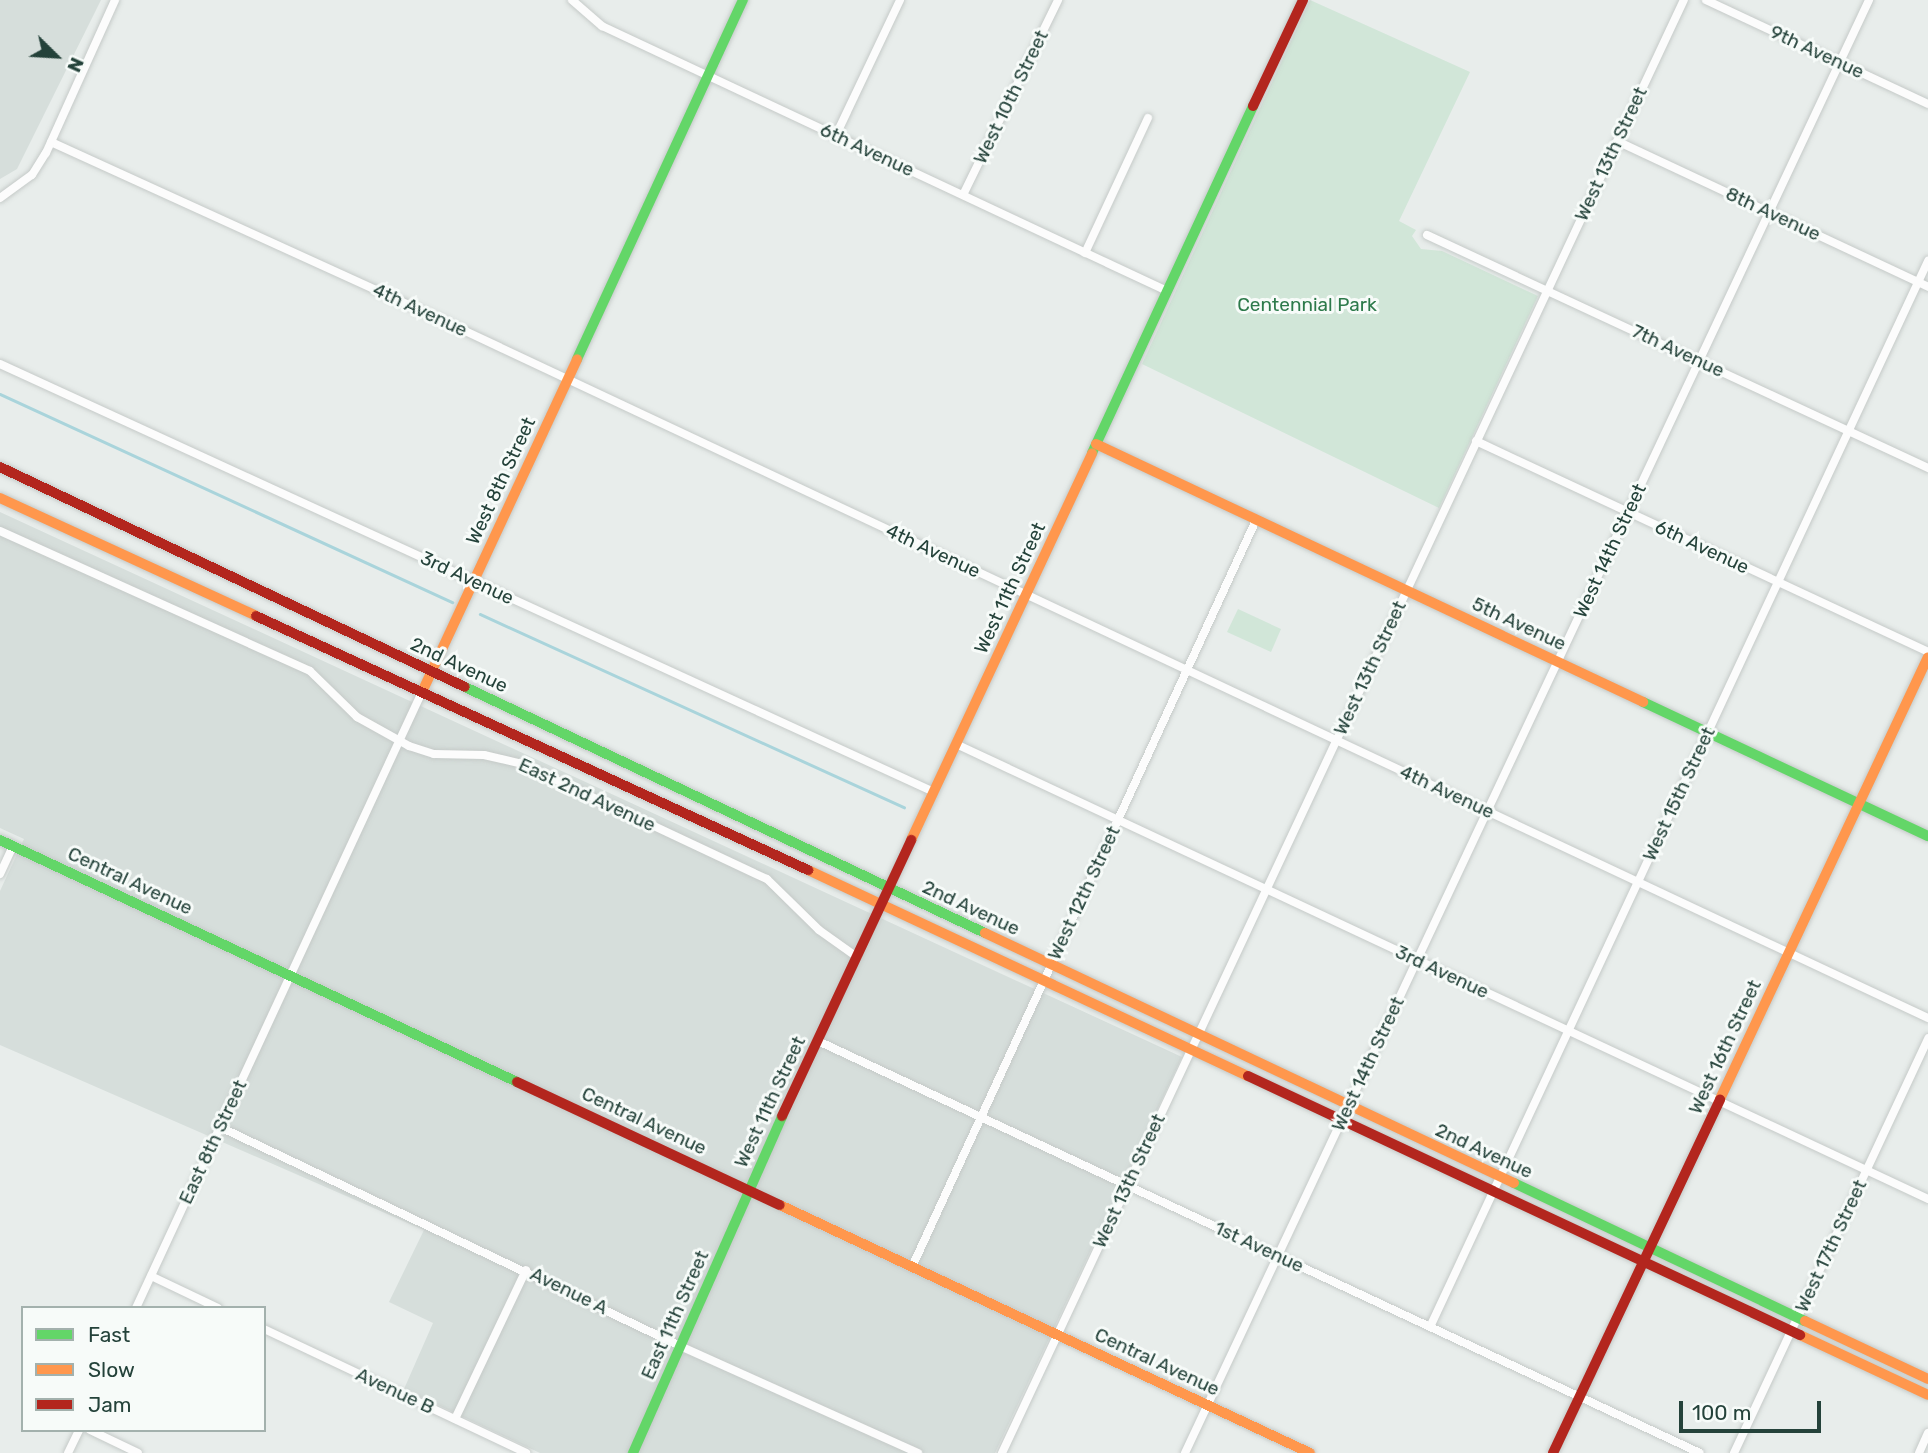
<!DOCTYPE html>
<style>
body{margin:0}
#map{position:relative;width:1928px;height:1453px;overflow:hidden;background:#e8edeb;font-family:Rubik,sans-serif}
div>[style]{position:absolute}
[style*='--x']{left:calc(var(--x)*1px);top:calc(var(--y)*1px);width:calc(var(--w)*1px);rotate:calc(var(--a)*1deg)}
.built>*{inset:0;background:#d6dedb}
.green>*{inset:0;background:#d1e6d8}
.stream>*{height:2.5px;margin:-1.25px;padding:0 1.25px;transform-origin:1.25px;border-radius:1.25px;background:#a9d4db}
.roads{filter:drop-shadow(0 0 2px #c5cac8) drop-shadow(0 0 2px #c5cac8)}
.street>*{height:8px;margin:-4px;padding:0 4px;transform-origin:4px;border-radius:4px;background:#fcfcfc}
.fast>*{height:10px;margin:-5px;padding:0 5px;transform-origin:5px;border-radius:5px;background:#63d668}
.slow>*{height:10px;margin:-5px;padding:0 5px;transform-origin:5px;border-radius:5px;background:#ff974d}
.jam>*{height:10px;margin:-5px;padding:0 5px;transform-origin:5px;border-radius:5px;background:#b3261e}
span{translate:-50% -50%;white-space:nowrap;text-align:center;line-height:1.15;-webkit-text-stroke:6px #f7fbf9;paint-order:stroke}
.street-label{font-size:19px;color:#24423a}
.park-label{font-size:19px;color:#2d7a4b}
.legend{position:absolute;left:21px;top:1306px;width:245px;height:126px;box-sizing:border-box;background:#f7fbf9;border:2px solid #a3b1ad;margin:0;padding:9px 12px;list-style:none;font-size:21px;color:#24423a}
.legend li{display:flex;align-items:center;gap:14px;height:35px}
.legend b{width:35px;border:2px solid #a3b1ad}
.north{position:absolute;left:21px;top:21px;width:70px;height:70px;-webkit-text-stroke:5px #f7fbf9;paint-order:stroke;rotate:114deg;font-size:19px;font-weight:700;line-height:28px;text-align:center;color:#24423a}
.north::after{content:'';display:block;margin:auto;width:24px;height:32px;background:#24423a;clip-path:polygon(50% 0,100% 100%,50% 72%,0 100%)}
.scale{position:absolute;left:1679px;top:1401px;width:142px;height:32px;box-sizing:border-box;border:4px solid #24423a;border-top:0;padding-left:9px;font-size:21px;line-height:24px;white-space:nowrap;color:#24423a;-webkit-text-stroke:5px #f7fbf9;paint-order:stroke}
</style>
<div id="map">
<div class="built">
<div style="clip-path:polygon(0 0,101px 0,17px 169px,0 179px)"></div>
<div style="clip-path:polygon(0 512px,1182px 1057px,995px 1453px,540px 1453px,404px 1389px,433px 1323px,389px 1302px,424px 1230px,0 1045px,0 891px,24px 839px,0 828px)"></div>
</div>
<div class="green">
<div style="clip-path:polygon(1310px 0,1470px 72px,1399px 221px,1416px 230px,1412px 236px,1421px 249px,1442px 251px,1538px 296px,1439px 508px,1142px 364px)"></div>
<div style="clip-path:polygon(1238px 609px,1281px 629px,1271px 652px,1227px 632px)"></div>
</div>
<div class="stream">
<div style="--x:0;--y:394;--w:498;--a:24.7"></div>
<div style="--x:480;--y:614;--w:466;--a:24.5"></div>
</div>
<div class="roads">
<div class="street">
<div style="--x:572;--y:0;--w:40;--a:41"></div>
<div style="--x:602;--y:26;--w:624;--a:25.13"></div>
<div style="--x:1706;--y:0;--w:245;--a:25.1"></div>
<div style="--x:836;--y:135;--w:149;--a:-64.6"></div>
<div style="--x:1617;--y:141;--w:344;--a:25.1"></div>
<div style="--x:51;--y:142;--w:434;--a:24.5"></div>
<div style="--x:446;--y:322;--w:1637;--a:25.16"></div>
<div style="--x:963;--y:195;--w:217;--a:-64"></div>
<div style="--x:0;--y:198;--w:39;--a:-36"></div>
<div style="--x:32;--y:175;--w:26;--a:-58"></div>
<div style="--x:46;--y:153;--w:168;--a:-65.7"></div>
<div style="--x:1427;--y:235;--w:553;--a:24.94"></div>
<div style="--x:1085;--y:253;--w:149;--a:-65"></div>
<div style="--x:0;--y:364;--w:1027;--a:24.62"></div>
<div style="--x:1476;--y:441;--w:499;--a:25"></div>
<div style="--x:0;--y:531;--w:340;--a:24.3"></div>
<div style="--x:310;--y:671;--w:66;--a:44.4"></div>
<div style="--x:357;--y:717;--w:60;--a:29.1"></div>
<div style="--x:409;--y:746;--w:26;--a:18"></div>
<div style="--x:434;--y:754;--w:50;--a:1.1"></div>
<div style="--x:484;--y:755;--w:37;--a:13"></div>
<div style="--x:520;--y:763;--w:273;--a:25.2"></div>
<div style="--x:767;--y:879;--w:73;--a:44.4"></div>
<div style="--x:819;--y:930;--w:47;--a:35.4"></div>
<div style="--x:956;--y:744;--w:1073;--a:25.08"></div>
<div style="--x:0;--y:874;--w:31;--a:-65"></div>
<div style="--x:818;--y:1041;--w:973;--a:25.04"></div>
<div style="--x:220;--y:1127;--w:509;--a:25.46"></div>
<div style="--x:680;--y:1346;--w:261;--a:24.2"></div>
<div style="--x:912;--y:1267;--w:822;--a:-65.27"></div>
<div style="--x:151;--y:1276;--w:74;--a:25.5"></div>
<div style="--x:136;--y:1308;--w:679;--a:-65.1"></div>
<div style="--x:1430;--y:1327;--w:1177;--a:-64.96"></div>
<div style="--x:264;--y:1329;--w:290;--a:25.3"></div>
<div style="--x:455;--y:1419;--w:165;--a:-64.5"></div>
<div style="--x:90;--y:1430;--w:53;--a:25.6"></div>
<div style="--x:68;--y:1453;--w:25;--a:-64"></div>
<div style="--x:1002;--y:1453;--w:1605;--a:-64.86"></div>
<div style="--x:1185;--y:1453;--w:1606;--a:-64.79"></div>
<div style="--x:1734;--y:1453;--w:458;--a:-64.9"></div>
<div style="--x:1919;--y:1453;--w:22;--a:-66"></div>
</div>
<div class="fast">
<div style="--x:577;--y:359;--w:396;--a:-65.2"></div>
<div style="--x:1092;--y:453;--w:383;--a:-65.1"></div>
<div style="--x:465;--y:687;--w:575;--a:25.32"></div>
<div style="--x:1643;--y:702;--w:315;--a:25.2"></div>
<div style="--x:0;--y:840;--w:571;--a:25.08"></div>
<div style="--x:1514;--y:1183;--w:322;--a:25.4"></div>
<div style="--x:633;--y:1453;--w:368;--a:-66.1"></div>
</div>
<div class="slow">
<div style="--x:1096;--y:444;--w:605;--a:25.25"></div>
<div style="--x:0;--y:498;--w:282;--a:24.7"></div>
<div style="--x:422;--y:692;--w:367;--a:-65"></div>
<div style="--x:911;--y:840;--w:427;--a:-64.9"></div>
<div style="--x:808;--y:870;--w:486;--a:25.1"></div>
<div style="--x:985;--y:933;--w:585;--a:25.29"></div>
<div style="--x:1720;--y:1099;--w:488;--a:-64.8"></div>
<div style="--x:780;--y:1205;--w:585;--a:25.08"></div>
<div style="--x:1805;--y:1321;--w:136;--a:25.2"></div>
<div style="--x:1800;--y:1335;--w:141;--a:25.1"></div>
</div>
<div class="jam">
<div style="--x:1253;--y:106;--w:117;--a:-64.7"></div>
<div style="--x:0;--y:467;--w:514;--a:25.32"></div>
<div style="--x:256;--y:616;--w:608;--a:24.71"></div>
<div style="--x:1248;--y:1076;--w:610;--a:25.14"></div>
<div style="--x:517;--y:1082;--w:290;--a:25.1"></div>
<div style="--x:782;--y:1116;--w:305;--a:-64.9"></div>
<div style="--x:1553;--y:1453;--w:391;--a:-64.7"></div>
</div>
</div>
<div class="street-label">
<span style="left:1817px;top:52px;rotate:25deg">9th Avenue</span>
<span style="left:1011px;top:97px;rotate:-64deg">West 10th Street</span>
<span style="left:867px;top:150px;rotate:25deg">6th Avenue</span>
<span style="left:1611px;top:154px;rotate:-65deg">West 13th Street</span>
<span style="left:1773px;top:214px;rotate:25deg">8th Avenue</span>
<span style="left:420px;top:310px;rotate:25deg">4th Avenue</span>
<span style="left:1678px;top:351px;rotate:25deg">7th Avenue</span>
<span style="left:501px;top:481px;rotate:-65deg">West 8th Street</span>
<span style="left:1702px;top:547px;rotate:25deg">6th Avenue</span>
<span style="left:933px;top:551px;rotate:25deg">4th Avenue</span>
<span style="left:1610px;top:551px;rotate:-65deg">West 14th Street</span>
<span style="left:467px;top:578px;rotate:25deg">3rd Avenue</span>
<span style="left:1010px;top:588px;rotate:-65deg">West 11th Street</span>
<span style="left:1519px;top:624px;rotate:25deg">5th Avenue</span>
<span style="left:459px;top:665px;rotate:25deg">2nd Avenue</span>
<span style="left:1370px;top:668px;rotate:-65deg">West 13th Street</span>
<span style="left:1447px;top:792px;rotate:25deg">4th Avenue</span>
<span style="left:1679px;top:794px;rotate:-65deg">West 15th Street</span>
<span style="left:587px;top:795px;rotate:25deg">East 2nd Avenue</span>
<span style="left:130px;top:881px;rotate:25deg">Central Avenue</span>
<span style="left:1084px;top:893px;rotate:-65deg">West 12th Street</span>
<span style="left:971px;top:908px;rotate:25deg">2nd Avenue</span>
<span style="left:1442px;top:972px;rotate:25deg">3rd Avenue</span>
<span style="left:1725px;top:1047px;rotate:-65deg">West 16th Street</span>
<span style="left:1368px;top:1064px;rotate:-65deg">West 14th Street</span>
<span style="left:770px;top:1102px;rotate:-65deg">West 11th Street</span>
<span style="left:644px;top:1121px;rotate:25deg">Central Avenue</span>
<span style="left:213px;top:1142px;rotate:-65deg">East 8th Street</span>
<span style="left:1484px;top:1151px;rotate:25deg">2nd Avenue</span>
<span style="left:1129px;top:1181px;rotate:-65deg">West 13th Street</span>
<span style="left:1831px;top:1246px;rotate:-65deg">West 17th Street</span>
<span style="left:1259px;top:1247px;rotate:25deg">1st Avenue</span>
<span style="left:569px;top:1291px;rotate:26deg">Avenue A</span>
<span style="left:675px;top:1315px;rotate:-66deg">East 11th Street</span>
<span style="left:1157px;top:1362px;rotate:25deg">Central Avenue</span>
<span style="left:395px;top:1391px;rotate:25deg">Avenue B</span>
</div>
<div class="park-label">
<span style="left:1307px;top:305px">Centennial Park</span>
</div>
<ul class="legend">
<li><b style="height:9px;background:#63d668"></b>Fast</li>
<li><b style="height:9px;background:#ff974d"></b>Slow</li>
<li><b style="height:9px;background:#b3261e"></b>Jam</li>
</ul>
<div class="north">N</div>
<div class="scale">100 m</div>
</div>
